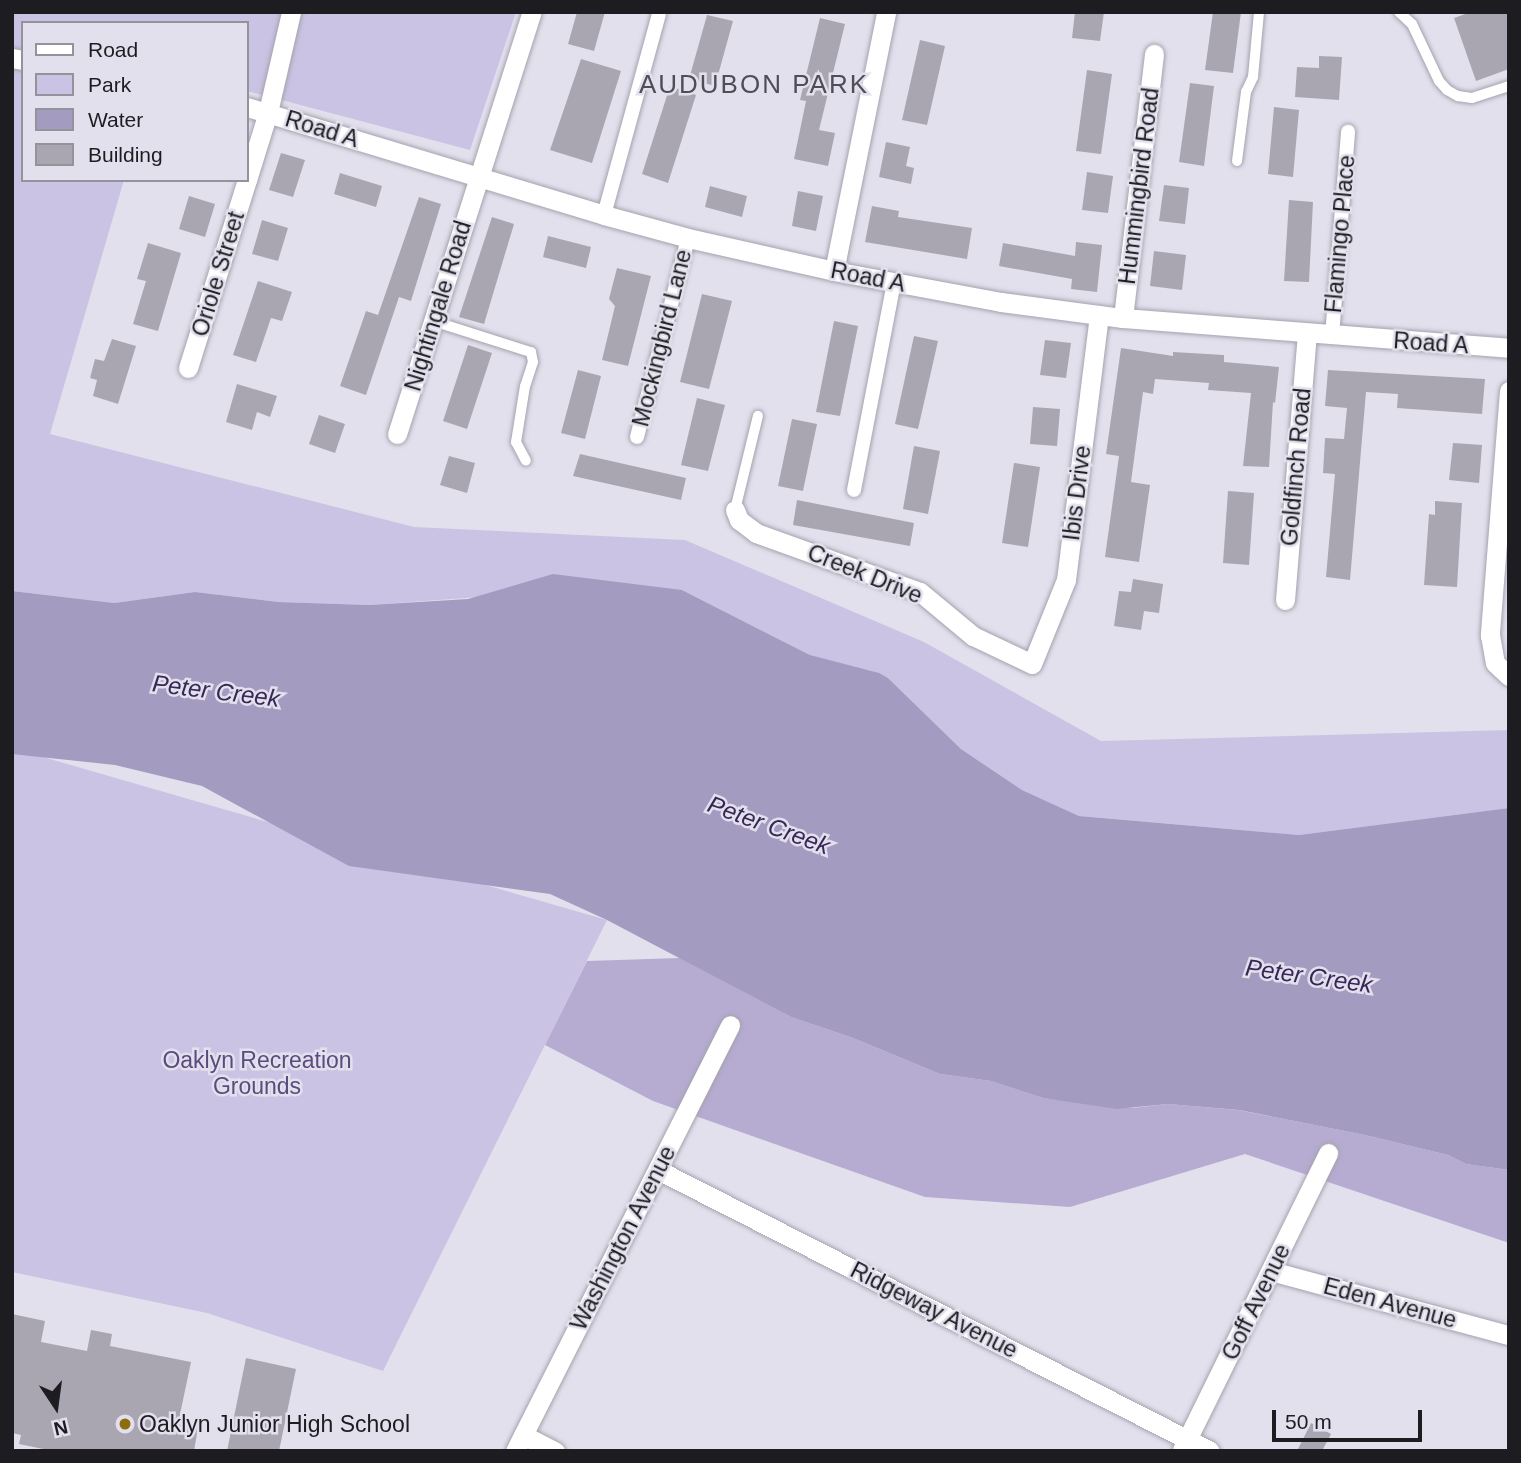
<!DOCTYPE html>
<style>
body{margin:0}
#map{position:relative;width:1521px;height:1463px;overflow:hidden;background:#e3e0ed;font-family:Helvetica,sans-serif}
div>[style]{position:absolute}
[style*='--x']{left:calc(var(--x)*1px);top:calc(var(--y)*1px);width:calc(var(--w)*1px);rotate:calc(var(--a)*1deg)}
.green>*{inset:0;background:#cbc3e4}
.forest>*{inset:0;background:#b6acd2}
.water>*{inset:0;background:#a49bc0}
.building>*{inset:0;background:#a9a6b2}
.roads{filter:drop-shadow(0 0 2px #a5a2ae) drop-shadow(0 0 2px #a5a2ae)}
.service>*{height:10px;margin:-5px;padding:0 5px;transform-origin:5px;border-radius:5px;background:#fff}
.pedestrian>*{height:14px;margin:-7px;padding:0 7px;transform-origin:7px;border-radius:7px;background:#fff}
.minor>*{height:19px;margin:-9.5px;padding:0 9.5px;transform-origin:9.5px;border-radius:9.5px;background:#fff}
.dots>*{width:19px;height:19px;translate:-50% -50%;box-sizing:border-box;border:4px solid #e3e0ed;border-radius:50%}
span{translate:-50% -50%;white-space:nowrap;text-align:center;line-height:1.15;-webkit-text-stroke:5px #e3e0ed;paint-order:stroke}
.street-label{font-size:23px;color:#1d1c21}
.park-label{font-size:23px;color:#5b4b7f}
.poi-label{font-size:23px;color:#1d1c21}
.left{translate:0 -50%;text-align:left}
.water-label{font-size:24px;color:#372656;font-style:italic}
.quarter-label{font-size:26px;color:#504d58;letter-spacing:2px}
.frame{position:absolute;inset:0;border:14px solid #1d1c21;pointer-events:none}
.legend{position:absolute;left:21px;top:21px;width:228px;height:161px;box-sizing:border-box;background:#e3e0ed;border:2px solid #94929b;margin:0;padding:9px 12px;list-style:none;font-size:21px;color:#1d1c21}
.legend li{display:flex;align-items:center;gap:14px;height:35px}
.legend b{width:35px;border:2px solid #94929b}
.north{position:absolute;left:21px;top:1372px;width:70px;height:70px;-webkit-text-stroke:5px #e3e0ed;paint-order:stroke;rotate:167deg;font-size:19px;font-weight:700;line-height:28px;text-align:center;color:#1d1c21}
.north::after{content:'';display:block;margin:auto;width:24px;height:32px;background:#1d1c21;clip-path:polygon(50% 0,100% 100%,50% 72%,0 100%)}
.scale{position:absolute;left:1272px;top:1410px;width:150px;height:32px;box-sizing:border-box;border:4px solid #1d1c21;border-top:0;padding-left:9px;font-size:21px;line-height:24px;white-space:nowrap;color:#1d1c21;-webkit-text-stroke:5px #e3e0ed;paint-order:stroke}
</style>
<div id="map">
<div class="green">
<div style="clip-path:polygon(12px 12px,516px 12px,470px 150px,247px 91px,247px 23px,23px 23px,23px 180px,124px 180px,50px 434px,414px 527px,685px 540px,924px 642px,1101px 741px,1509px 730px,1509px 808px,1299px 835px,1079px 816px,1022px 790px,961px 749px,888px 678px,810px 655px,682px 590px,480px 597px,369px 605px,278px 602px,195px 592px,114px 603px,12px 591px)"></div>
<div style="clip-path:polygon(12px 748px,607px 920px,383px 1371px,207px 1313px,12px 1272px)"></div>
</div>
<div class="forest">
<div style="clip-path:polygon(680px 958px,791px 1017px,853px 1038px,940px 1074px,991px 1081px,1043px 1098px,1133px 1108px,1168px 1104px,1238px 1110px,1365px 1135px,1448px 1155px,1466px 1164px,1509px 1170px,1509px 1243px,1245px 1154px,1070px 1207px,925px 1197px,653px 1101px,545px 1045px,587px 961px)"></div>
</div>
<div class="water">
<div style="clip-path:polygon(553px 574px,682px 590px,810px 655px,879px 673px,888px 678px,961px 749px,1022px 790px,1079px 816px,1299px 835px,1509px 808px,1509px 1170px,1466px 1164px,1448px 1155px,1365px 1135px,1239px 1110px,1168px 1104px,1117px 1109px,1043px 1098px,991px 1081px,940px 1074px,853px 1038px,791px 1017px,607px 920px,550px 894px,349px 866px,202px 786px,115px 765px,12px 754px,12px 591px,114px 603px,195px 592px,278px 602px,369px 605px,468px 599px)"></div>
</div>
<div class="building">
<div style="clip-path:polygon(577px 12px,605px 12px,594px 51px,568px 44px)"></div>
<div style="clip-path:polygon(1075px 12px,1104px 12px,1100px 41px,1072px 38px)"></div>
<div style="clip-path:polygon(1213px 12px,1241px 12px,1233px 73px,1205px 70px)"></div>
<div style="clip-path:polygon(1471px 12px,1509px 12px,1509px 69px,1476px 81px,1454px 18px)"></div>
<div style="clip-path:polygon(707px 15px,733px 21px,715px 86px,689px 79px)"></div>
<div style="clip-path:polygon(820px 18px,845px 24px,819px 130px,835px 133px,828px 166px,794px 159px,806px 101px,800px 100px)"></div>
<div style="clip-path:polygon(920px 40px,945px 46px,927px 125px,902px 120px)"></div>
<div style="clip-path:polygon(1319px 56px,1342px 57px,1339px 100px,1295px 97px,1297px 67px,1319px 68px)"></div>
<div style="clip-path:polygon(581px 59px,621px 71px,592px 163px,550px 150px)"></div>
<div style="clip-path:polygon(1087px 70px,1112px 74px,1101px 154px,1076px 151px)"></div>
<div style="clip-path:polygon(1190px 83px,1214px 86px,1204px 166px,1179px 162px)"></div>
<div style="clip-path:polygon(670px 86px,696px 95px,668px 183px,642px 174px)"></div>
<div style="clip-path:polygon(1274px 107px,1299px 110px,1293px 177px,1268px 174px)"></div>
<div style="clip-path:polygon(886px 142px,910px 147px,906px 166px,914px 168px,911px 184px,879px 177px)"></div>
<div style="clip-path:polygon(281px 153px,305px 160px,293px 197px,269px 190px)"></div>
<div style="clip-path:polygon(1087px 172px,1113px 176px,1108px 213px,1082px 210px)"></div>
<div style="clip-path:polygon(340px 173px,382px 186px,376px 207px,334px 194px)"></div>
<div style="clip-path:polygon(1164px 185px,1189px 188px,1185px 224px,1159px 221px)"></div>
<div style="clip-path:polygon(710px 186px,747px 196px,742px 217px,705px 207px)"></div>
<div style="clip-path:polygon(798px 191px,823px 196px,816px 231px,792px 226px)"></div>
<div style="clip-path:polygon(189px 196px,215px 204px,205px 237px,179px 229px)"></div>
<div style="clip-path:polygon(419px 197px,441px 204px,411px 301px,399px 297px,366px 395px,340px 386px,366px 311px,378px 315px)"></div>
<div style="clip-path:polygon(1289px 200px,1313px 202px,1309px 282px,1284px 281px)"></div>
<div style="clip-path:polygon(872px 206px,899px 211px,898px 217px,972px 228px,967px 259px,865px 242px)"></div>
<div style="clip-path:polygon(492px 217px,514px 224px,484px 324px,459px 317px)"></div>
<div style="clip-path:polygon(262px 220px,288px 228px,278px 261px,252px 254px)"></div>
<div style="clip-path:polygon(548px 236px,591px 247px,586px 268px,543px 257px)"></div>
<div style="clip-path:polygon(1076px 242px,1102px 245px,1097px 292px,1071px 289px,1072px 279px,999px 266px,1003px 243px,1075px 256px)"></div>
<div style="clip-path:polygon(148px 243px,181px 253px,158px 331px,133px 324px,146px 281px,137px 279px)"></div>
<div style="clip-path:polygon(1154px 251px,1186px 255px,1182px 290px,1150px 286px)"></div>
<div style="clip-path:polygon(617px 268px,651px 276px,628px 366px,602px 360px,615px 306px,609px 299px)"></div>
<div style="clip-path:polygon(258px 281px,292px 292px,282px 321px,271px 318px,256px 362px,233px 355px)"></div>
<div style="clip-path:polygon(702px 294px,732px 301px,709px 389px,680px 382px)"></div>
<div style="clip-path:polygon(834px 321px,858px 326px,840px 416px,816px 412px)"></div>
<div style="clip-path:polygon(914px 336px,938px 341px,918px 429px,895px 424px)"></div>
<div style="clip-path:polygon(112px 339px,136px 346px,118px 404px,93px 396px,97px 380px,90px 378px,95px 359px,104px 361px)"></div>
<div style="clip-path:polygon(1045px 340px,1071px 343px,1066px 378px,1040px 375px)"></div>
<div style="clip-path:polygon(468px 345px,492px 353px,467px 429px,443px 421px)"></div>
<div style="clip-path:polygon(1121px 348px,1173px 356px,1173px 352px,1224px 355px,1224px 362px,1279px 367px,1275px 403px,1273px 402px,1269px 467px,1243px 466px,1251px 393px,1208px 390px,1209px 383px,1155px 379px,1153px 394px,1143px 392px,1131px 482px,1150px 485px,1139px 562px,1105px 557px,1119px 456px,1106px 454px)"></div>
<div style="clip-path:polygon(578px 370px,601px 376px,585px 439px,561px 433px)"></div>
<div style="clip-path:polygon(1328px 370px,1485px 379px,1482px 414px,1397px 408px,1398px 394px,1366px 392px,1350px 580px,1326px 577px,1335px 474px,1323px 473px,1325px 438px,1344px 439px,1347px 408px,1325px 406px)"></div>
<div style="clip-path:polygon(237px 384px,277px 396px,270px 417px,257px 412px,252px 430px,226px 422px)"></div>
<div style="clip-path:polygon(697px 398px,725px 405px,708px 471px,681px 465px)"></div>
<div style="clip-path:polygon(1033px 407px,1060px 409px,1057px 446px,1030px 444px)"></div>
<div style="clip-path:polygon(319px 415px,345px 424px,335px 453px,309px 444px)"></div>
<div style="clip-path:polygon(792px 419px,817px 424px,803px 491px,778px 486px)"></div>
<div style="clip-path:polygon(1453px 443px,1482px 445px,1479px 483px,1449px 480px)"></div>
<div style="clip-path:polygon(914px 446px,940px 451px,928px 514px,903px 509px)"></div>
<div style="clip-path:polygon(580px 454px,686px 478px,681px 500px,573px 476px)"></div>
<div style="clip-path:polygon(449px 456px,475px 463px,467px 493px,440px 485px)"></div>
<div style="clip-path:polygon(1014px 463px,1040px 467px,1028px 547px,1002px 543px)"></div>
<div style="clip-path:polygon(1228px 491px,1254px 493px,1249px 565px,1223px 563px)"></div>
<div style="clip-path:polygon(797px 500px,914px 523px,910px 546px,793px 525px)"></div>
<div style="clip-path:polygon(1435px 501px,1462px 503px,1457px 587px,1424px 585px,1429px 514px,1435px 515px)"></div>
<div style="clip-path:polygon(1133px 579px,1163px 584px,1159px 613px,1144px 611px,1141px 630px,1114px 626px,1119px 591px,1131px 592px)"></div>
<div style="clip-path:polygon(12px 1314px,45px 1321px,41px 1342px,87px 1351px,91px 1330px,112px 1334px,110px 1346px,191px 1362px,178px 1424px,198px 1428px,194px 1451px,53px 1451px,19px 1444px,21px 1435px,12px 1433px)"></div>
<div style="clip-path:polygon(246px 1358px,296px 1369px,279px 1451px,227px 1451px)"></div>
<div style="clip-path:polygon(1311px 1423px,1331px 1434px,1322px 1451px,1297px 1451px)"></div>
</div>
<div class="roads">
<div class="service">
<div style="--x:1399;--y:12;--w:18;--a:43"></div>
<div style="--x:1412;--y:24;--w:63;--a:64.7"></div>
<div style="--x:1439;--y:81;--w:12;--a:48"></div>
<div style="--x:1447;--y:90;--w:13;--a:29"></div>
<div style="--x:1458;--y:96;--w:14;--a:8"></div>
<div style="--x:1472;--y:98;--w:39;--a:-18"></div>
<div style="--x:1237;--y:161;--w:70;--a:-82.6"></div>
<div style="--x:1246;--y:92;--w:17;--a:-65"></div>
<div style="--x:1253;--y:77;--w:65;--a:-84.7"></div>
<div style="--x:433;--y:321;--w:103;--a:17.6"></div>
<div style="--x:531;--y:352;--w:10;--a:79"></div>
<div style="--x:533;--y:362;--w:25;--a:108"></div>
<div style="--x:525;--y:386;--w:57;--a:99.1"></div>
<div style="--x:516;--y:442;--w:21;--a:62"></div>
<div style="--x:735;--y:510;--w:97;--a:-76.3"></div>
</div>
<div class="pedestrian">
<div style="--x:604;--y:215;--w:208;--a:-74.7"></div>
<div style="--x:1332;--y:336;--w:205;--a:-85.5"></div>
<div style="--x:637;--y:437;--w:205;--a:-75.6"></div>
<div style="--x:854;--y:490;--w:212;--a:-79.1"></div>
</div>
<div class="minor">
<div style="--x:12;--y:58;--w:11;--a:10"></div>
<div style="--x:247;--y:107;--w:373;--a:16.8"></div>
<div style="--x:604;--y:215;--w:87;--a:15.3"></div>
<div style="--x:688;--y:238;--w:150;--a:12.7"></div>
<div style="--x:834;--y:271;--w:170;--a:10.5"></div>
<div style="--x:1001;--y:302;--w:123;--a:7.5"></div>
<div style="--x:1123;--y:318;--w:387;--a:4.4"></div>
<div style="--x:247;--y:180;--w:71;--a:-72.8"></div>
<div style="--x:268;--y:112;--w:103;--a:-77"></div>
<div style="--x:834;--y:271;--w:264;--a:-78.6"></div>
<div style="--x:1123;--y:318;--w:266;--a:-83.3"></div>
<div style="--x:188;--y:368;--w:197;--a:-72.6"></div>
<div style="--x:1509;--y:391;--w:245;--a:94.5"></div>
<div style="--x:1490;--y:635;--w:28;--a:80"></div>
<div style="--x:1495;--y:663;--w:19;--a:43"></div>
<div style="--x:397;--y:434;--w:443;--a:-72.3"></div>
<div style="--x:735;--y:510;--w:11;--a:68"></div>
<div style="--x:739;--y:520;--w:21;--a:37"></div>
<div style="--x:756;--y:533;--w:174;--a:19.8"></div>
<div style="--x:920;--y:592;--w:69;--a:39.7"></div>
<div style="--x:973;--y:636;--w:65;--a:25.4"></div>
<div style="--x:1032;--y:664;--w:91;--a:-68"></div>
<div style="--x:1066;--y:580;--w:267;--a:-82.9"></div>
<div style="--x:1285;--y:600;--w:267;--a:-85.3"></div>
<div style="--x:658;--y:1170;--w:619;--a:26.98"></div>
<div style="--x:1271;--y:1271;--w:246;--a:15.1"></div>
<div style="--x:523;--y:1435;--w:36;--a:27"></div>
<div style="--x:1182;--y:1450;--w:331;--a:-63.8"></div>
<div style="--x:515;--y:1451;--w:477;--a:-63.2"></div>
</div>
</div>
<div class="dots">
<div style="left:125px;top:1424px;background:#8c6c0d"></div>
</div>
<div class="street-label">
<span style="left:322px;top:129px;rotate:17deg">Road A</span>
<span style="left:1139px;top:186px;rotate:-83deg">Hummingbird Road</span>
<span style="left:1340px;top:234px;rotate:-85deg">Flamingo Place</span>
<span style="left:218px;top:274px;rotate:-73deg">Oriole Street</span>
<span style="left:868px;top:277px;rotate:11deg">Road A</span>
<span style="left:438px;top:306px;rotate:-73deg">Nightingale Road</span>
<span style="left:662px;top:338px;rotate:-76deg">Mockingbird Lane</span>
<span style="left:1431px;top:343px;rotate:4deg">Road A</span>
<span style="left:1296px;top:467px;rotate:-85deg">Goldfinch Road</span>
<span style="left:1077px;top:493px;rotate:-83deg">Ibis Drive</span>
<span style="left:865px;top:574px;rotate:22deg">Creek Drive</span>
<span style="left:623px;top:1238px;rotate:-63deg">Washington Avenue</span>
<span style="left:1256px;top:1302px;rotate:-64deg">Goff Avenue</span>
<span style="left:1390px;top:1303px;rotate:15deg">Eden Avenue</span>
<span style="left:934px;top:1310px;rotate:27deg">Ridgeway Avenue</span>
</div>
<div class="park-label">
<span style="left:257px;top:1073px">Oaklyn Recreation<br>Grounds</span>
</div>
<div class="poi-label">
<span class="left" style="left:139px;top:1424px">Oaklyn Junior High School</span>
</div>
<div class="water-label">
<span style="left:216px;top:691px;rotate:7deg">Peter Creek</span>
<span style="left:769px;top:825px;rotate:20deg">Peter Creek</span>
<span style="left:1309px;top:976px;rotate:8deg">Peter Creek</span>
</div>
<div class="quarter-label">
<span style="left:754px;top:85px">AUDUBON PARK</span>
</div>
<div class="frame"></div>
<ul class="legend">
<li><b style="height:9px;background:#fff"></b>Road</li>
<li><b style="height:19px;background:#cbc3e4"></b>Park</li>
<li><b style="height:19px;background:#a49bc0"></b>Water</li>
<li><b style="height:19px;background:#a9a6b2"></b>Building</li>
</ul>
<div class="north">N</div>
<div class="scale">50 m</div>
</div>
